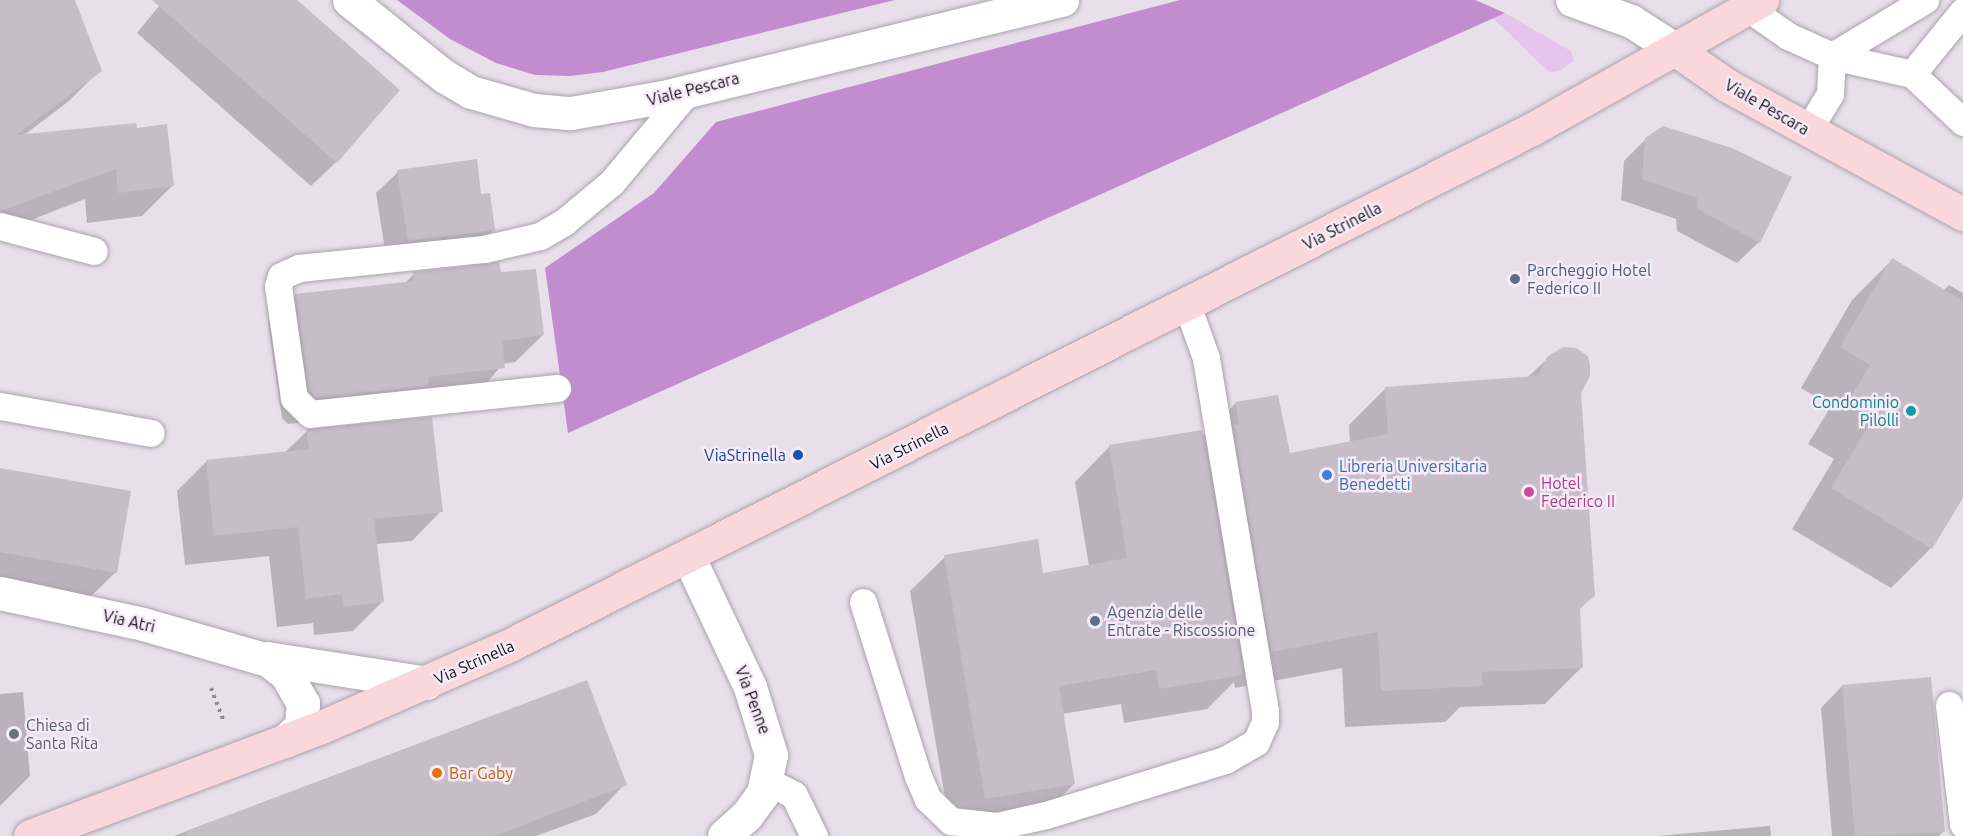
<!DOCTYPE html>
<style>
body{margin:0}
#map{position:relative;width:1963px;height:836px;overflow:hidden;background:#e8dfeb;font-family:Ubuntu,sans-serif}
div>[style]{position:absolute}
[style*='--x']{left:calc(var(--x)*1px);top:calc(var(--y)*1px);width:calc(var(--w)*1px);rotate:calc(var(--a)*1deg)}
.green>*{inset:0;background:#e5c4ed}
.forest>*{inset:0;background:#c28dcf}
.shadow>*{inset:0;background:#0003}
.building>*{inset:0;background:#c6bdc8}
.path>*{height:4px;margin-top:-2px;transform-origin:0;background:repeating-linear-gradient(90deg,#918a93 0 3px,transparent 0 7.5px)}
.roads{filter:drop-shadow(0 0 2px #aba2ad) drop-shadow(0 0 2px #aba2ad)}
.service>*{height:27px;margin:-13.5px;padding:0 13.5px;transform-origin:13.5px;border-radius:13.5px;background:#fff}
.minor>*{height:33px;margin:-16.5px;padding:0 16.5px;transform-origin:16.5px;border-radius:16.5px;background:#fff}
.secondary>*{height:33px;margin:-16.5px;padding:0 16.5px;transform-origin:16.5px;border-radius:16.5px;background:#f9d7da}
.dots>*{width:16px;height:16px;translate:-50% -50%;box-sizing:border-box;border:3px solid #f6ecf8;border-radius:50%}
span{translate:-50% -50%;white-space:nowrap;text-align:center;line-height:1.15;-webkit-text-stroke:5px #f6ecf8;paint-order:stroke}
.street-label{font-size:16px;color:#110e12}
.service-label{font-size:16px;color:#4e5e75}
.left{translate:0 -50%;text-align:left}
.culture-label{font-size:16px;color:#0d838f}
.right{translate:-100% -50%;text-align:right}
.transit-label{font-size:16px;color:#164399}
.shop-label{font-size:16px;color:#366cbe}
.hotel-label{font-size:16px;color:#b23c85}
.worship-label{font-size:16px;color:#5b616d}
.food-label{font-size:16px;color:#c56008}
</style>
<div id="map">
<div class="green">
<div style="clip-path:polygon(1505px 13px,1571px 51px,1574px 61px,1559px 71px,1549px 72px,1493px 18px)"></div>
</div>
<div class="forest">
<div style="clip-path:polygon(397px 0,895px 0,603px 72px,570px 76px,535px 75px,496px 63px,450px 39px)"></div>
<div style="clip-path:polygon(1180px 0,1475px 0,1505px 13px,568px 433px,545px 268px,654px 193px,716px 122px)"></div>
</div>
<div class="shadow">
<div style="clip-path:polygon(0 0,73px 0,100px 70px,69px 101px,23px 136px,136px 130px,173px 185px,142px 216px,87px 223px,85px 199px,0 232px)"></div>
<div style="clip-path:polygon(164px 0,295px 0,336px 162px,311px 186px,137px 33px)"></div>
<div style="clip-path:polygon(1646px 139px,1759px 242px,1737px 263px,1677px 231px,1676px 219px,1621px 200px,1624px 161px)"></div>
<div style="clip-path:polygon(398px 172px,479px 195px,494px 230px,472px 251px,387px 262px,376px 193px)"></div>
<div style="clip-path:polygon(1892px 260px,1943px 291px,1949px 285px,1963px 293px,1963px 495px,1931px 548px,1891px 588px,1792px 529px,1834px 459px,1808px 444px,1831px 406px,1801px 388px,1852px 300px)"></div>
<div style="clip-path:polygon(414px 274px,500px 274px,543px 335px,515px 362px,503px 364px,476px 395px,399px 413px,288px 424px,282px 418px,268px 323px,296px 295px,404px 284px)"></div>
<div style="clip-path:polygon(1576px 349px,1593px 595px,1579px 610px,1582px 667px,1545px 704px,1460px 707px,1445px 722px,1345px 727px,1342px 668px,1235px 688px,1234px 682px,1207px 709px,1124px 723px,1121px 704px,1062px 714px,1074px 784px,1039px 819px,951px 833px,910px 591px,945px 557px,1042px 575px,1089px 566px,1075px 482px,1109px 447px,1202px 437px,1236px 403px,1289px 455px,1350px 443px,1349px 425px,1386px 388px,1527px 378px,1552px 354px)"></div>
<div style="clip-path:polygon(307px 431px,441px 511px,412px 541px,376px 544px,382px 602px,353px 631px,314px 635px,313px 623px,277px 627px,269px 556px,185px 565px,177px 491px,206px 462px,284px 453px)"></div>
<div style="clip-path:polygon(0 469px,116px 572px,86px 601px,0 586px)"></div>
<div style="clip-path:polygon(586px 682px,625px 784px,596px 814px,536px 836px,174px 836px)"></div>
<div style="clip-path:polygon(1842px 686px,1943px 832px,1939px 836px,1832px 836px,1821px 708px)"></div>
<div style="clip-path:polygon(23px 692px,30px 776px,0 806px,0 694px)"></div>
<div style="clip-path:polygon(1770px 826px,1771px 836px,1657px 836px)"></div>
</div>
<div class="building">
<div style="clip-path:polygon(0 0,75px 0,102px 71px,16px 135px,136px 123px,137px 128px,167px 124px,174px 186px,118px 193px,116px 169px,0 211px)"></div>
<div style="clip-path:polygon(152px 0,297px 0,400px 90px,337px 163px)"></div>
<div style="clip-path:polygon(1663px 126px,1732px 148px,1792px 177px,1760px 243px,1698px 209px,1697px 198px,1642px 179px,1645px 138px)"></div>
<div style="clip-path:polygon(477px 159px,481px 194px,490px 193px,495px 230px,408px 241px,397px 170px)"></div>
<div style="clip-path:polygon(1892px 258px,1963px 301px,1963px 498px,1932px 549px,1831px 488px,1873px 418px,1847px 403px,1870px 365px,1840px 347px)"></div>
<div style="clip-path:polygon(499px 262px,501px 272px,536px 269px,544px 335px,502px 341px,505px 368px,428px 377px,429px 386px,316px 398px,309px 391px,295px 294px,414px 281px,413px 272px)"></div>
<div style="clip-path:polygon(1563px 347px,1576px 348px,1588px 356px,1590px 366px,1590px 376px,1581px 393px,1595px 596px,1580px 608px,1583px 668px,1482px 672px,1483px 686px,1381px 691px,1378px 632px,1271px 652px,1233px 425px,1239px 424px,1235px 402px,1278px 395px,1290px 453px,1388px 434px,1385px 387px,1538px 376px,1547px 357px)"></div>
<div style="clip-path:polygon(432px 417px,443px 512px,374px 519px,384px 602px,343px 607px,342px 594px,306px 599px,298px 527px,214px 536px,206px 460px,309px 449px,306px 429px)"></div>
<div style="clip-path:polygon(1202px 430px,1243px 675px,1159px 689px,1156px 670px,1059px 686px,1075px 784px,985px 799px,944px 555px,1038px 539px,1043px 573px,1127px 558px,1109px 445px)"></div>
<div style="clip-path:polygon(0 468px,131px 491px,117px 573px,0 552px)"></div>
<div style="clip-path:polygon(1931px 677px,1945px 832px,1855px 836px,1842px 685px)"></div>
<div style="clip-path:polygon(587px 680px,627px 785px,494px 836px,187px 836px,186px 831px)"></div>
</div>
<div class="path">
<div style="--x:211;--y:688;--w:34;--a:69"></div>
</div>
<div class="roads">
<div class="service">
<div style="--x:1748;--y:8;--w:49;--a:35"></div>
<div style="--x:1788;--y:36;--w:48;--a:24.4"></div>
<div style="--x:1832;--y:56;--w:82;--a:12.7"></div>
<div style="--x:1912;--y:74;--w:70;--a:43.3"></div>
<div style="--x:1912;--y:74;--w:81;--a:-51"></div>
<div style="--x:1808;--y:130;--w:42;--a:-58.6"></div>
<div style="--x:1830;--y:94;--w:38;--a:-87"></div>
<div style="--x:1832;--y:56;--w:109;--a:-31.1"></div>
<div style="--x:0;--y:226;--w:97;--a:14.9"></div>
<div style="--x:557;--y:388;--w:248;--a:174"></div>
<div style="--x:310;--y:414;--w:23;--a:-135"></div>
<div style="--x:294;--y:398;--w:113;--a:-98.1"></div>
<div style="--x:278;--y:286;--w:10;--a:-73"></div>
<div style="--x:281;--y:276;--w:20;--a:-24"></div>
<div style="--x:299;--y:268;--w:186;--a:-5.9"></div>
<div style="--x:484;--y:249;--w:57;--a:-13.1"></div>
<div style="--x:540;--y:236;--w:28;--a:-30"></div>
<div style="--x:564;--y:222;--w:62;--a:-39.8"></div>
<div style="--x:612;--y:182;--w:119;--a:-50.1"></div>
<div style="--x:0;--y:406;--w:153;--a:10.1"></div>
<div style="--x:863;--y:602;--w:182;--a:72.5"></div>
<div style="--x:918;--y:776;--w:25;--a:67"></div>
<div style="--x:928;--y:799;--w:32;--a:44"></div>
<div style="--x:951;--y:821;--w:46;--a:6.2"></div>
<div style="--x:997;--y:826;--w:50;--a:-12.7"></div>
<div style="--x:1046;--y:815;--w:187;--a:-17.1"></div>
<div style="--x:1225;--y:760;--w:36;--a:-30"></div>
<div style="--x:1256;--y:742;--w:22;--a:-66"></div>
<div style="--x:1265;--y:722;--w:11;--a:-90"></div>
<div style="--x:1265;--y:711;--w:358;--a:-99.5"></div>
<div style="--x:1206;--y:358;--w:56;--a:-109.7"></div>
<div style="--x:1949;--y:705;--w:120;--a:83.3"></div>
<div style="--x:767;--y:781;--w:30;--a:27"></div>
<div style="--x:794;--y:795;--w:46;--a:64"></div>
</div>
<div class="minor">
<div style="--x:349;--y:0;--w:122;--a:38.7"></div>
<div style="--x:444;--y:76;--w:31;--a:31"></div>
<div style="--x:471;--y:92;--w:66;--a:15.9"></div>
<div style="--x:534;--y:110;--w:37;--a:5"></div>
<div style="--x:571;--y:113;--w:93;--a:-9.9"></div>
<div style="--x:663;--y:97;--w:411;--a:-13.7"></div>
<div style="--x:1572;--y:0;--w:63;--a:19.6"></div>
<div style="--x:1631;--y:21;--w:54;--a:32.8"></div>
<div style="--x:689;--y:558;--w:143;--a:64.7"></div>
<div style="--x:750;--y:687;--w:71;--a:72.8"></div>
<div style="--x:771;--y:755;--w:39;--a:102"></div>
<div style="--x:763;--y:793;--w:27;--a:126"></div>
<div style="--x:747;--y:815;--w:31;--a:138"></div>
<div style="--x:0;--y:593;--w:146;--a:12.2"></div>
<div style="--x:143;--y:624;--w:130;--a:16.1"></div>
<div style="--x:268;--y:660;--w:23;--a:38"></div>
<div style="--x:286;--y:674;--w:34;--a:60"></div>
<div style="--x:303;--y:703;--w:23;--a:95"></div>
<div style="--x:301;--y:726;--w:22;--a:137"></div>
<div style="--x:267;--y:658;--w:161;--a:8.9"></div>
</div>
<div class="secondary">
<div style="--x:1676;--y:50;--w:63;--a:34.7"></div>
<div style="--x:1728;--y:86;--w:268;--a:28.6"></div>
<div style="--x:30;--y:836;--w:309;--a:-20.5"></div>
<div style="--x:319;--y:728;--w:210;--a:-23.5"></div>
<div style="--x:512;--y:644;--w:1143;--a:-26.79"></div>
<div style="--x:1532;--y:129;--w:264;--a:-29.3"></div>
</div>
</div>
<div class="dots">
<div style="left:1515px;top:279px;background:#5c6f8a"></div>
<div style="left:1911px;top:411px;background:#0f9aa8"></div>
<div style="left:798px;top:455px;background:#1a4fb4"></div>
<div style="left:1327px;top:475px;background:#3f7fe0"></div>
<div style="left:1529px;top:492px;background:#d1479c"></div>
<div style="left:1095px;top:621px;background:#5c6f8a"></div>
<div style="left:14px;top:734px;background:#6b7280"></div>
<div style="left:437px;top:773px;background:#e8710a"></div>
</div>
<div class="street-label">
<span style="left:693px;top:89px;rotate:-14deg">Viale Pescara</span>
<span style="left:1767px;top:107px;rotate:30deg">Viale Pescara</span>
<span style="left:1342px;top:226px;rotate:-27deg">Via Strinella</span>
<span style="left:909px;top:446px;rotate:-27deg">Via Strinella</span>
<span style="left:129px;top:621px;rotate:13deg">Via Atri</span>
<span style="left:474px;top:662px;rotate:-24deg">Via Strinella</span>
<span style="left:753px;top:700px;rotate:69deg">Via Penne</span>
</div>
<div class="service-label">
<span class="left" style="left:1527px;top:279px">Parcheggio Hotel<br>Federico II</span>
<span class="left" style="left:1107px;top:621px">Agenzia delle<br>Entrate - Riscossione</span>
</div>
<div class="culture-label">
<span class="right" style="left:1899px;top:411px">Condominio<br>Pilolli</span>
</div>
<div class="transit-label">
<span class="right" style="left:786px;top:455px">ViaStrinella</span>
</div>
<div class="shop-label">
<span class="left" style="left:1339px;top:475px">Libreria Universitaria<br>Benedetti</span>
</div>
<div class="hotel-label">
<span class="left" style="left:1541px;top:492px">Hotel<br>Federico II</span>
</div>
<div class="worship-label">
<span class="left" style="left:26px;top:734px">Chiesa di<br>Santa Rita</span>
</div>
<div class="food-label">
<span class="left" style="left:449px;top:773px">Bar Gaby</span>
</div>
</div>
